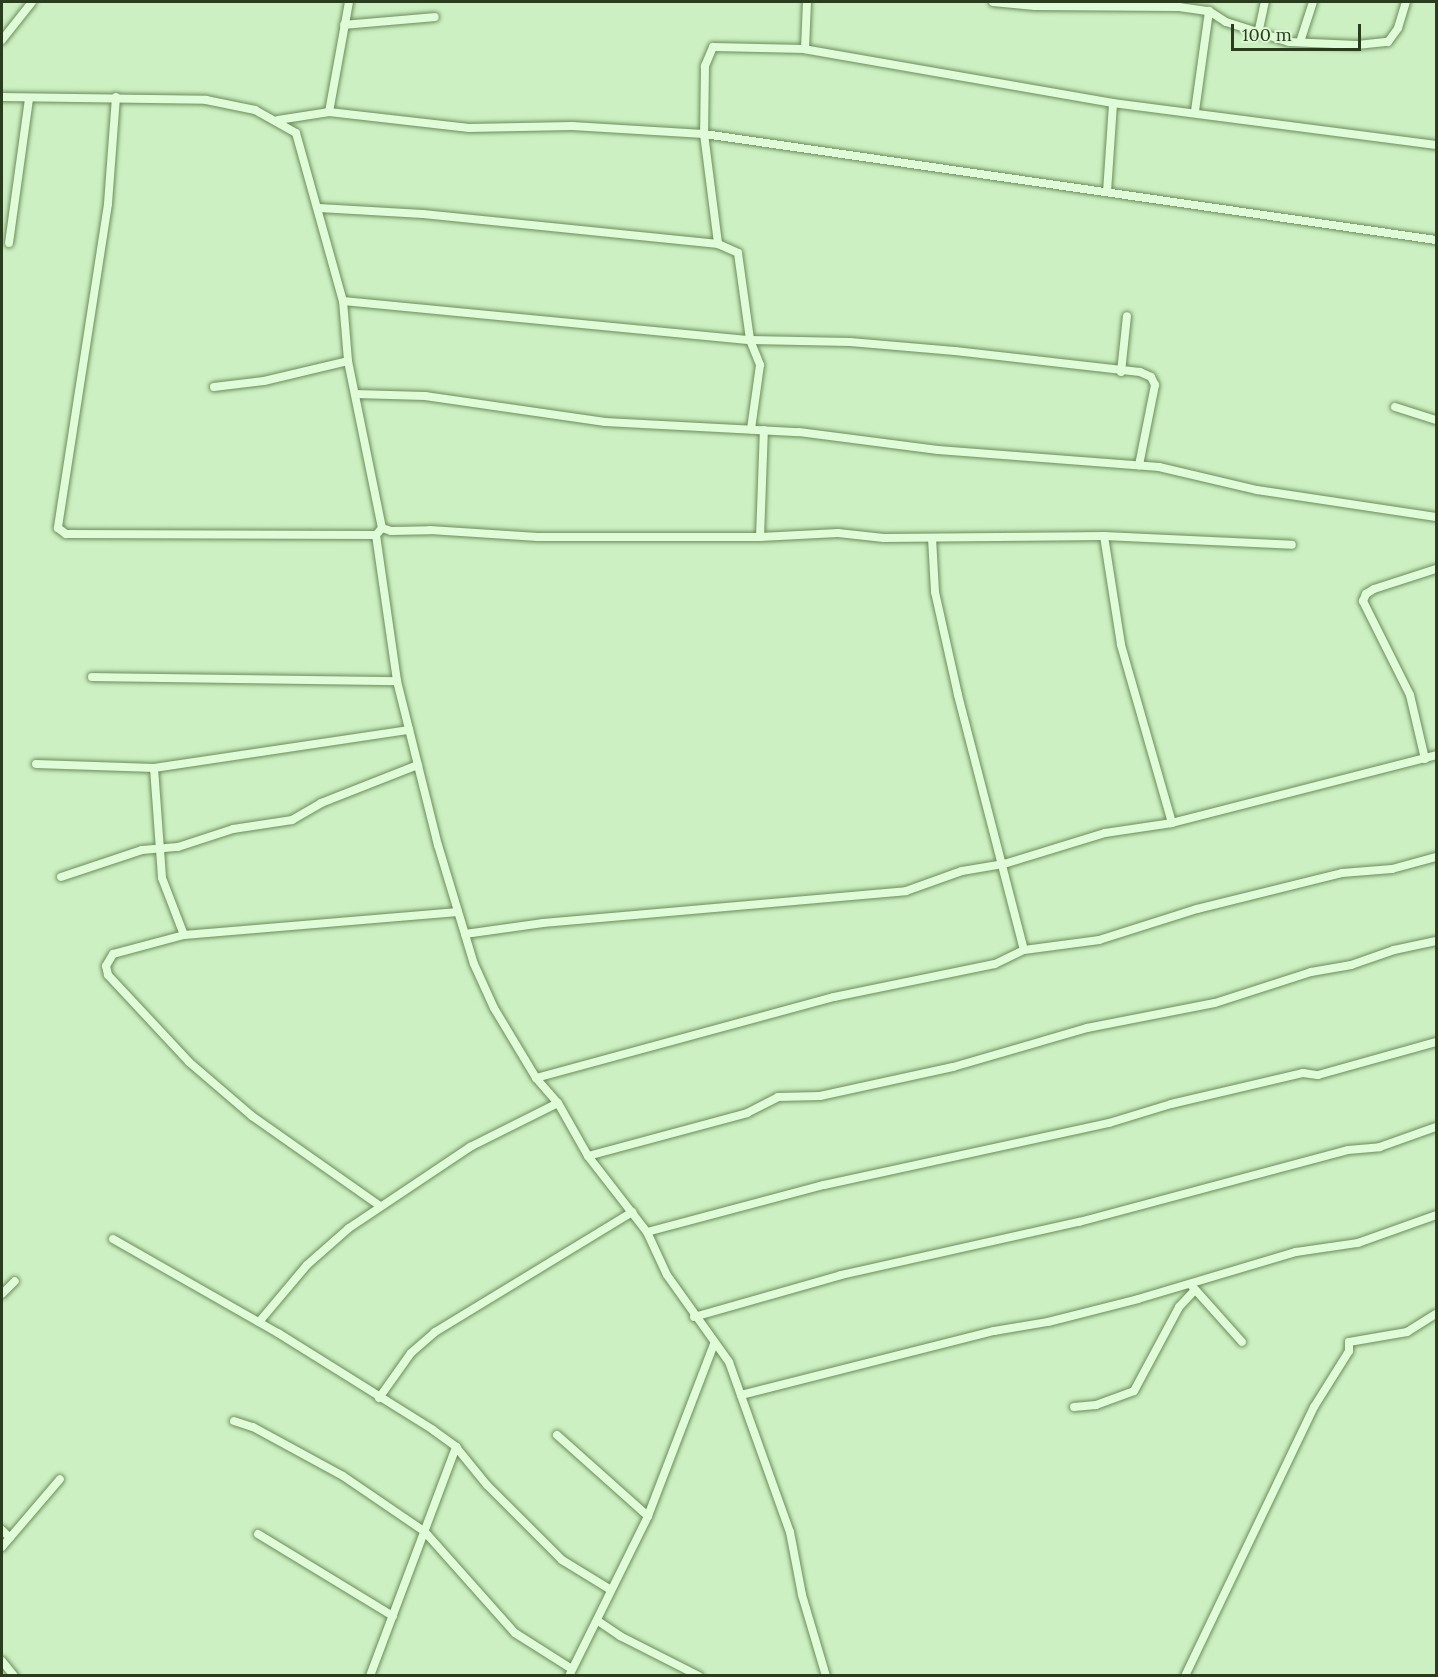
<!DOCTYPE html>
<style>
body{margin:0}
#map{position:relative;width:1438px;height:1677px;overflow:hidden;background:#cdf0c3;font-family:Lora,serif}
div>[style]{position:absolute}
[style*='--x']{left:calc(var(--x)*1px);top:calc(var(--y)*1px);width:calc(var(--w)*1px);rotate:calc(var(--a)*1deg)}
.roads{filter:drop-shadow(0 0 2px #6c8c59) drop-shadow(0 0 2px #6c8c59)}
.minor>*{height:8px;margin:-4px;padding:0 4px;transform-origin:4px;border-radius:4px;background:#dffbd7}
span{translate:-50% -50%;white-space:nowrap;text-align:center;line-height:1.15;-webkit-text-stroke:4.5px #dbf7d3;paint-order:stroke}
.frame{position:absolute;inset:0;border:3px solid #2a3b1e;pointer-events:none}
.scale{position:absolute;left:1231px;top:24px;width:130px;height:27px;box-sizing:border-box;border:3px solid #2a3b1e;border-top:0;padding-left:8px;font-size:18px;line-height:21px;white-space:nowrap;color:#2a3b1e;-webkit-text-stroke:4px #dbf7d3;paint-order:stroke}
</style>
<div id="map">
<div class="roads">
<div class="minor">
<div style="--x:993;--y:2;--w:42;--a:5.4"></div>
<div style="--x:1035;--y:6;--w:144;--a:0.4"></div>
<div style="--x:1179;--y:7;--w:30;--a:8"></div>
<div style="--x:1209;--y:11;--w:20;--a:33"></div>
<div style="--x:1226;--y:22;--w:66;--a:17.6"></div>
<div style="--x:1289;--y:42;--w:68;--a:2.5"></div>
<div style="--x:1357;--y:45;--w:31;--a:-6"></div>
<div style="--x:1388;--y:42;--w:17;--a:-54"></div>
<div style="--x:1398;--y:28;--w:27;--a:-73"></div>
<div style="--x:344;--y:25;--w:91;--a:-5"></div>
<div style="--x:1258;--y:34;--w:33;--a:-78"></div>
<div style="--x:2;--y:40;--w:48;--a:-51.7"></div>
<div style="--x:1300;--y:42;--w:42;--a:-72"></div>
<div style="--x:805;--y:49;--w:47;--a:-87.6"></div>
<div style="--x:2;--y:97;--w:204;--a:0.8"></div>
<div style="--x:206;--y:100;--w:50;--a:11.5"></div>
<div style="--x:255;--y:110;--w:47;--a:29.3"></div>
<div style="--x:296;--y:133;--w:174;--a:74.4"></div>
<div style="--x:343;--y:301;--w:60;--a:85.2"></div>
<div style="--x:348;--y:361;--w:170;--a:78.5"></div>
<div style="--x:382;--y:528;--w:9;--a:131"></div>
<div style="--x:376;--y:535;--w:148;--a:81.8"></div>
<div style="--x:397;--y:681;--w:169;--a:76"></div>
<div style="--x:438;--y:845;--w:124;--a:73.2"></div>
<div style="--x:474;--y:964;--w:48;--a:65.6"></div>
<div style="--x:494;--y:1008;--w:82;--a:59"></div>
<div style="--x:536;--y:1078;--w:33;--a:49"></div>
<div style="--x:558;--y:1103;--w:61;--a:60.5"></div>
<div style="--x:588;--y:1156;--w:96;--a:52.2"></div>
<div style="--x:647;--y:1232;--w:47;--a:65.1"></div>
<div style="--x:667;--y:1275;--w:107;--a:54.5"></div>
<div style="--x:729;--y:1362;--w:181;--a:70.3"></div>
<div style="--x:790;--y:1532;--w:64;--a:79.2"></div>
<div style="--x:802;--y:1595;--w:84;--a:73.5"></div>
<div style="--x:116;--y:97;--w:107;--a:94.3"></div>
<div style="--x:108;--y:204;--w:328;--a:98.8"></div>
<div style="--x:58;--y:528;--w:10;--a:37"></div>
<div style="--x:66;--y:534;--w:310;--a:0.2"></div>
<div style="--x:1195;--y:111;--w:101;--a:-82"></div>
<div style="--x:329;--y:112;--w:112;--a:-79.7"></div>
<div style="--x:278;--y:120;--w:52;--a:-8.9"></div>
<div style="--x:329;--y:112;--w:141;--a:6.5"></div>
<div style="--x:469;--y:128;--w:103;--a:-1.1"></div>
<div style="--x:572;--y:126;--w:132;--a:3.5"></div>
<div style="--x:704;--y:134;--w:111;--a:82.7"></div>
<div style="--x:718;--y:244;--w:22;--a:24"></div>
<div style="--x:738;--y:253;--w:88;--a:82.1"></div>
<div style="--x:750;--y:340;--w:27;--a:68"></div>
<div style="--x:760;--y:365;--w:65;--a:98"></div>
<div style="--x:1436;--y:145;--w:326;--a:-172.6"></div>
<div style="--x:1113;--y:103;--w:313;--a:-170.1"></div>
<div style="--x:805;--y:49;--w:92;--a:-178.8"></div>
<div style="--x:713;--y:47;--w:21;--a:113"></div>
<div style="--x:705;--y:66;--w:68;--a:90.8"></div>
<div style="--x:704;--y:134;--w:740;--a:8.24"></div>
<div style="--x:1107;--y:192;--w:89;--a:-86.1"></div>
<div style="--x:319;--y:208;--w:104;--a:3.3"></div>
<div style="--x:423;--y:214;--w:297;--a:5.8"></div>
<div style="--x:9;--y:243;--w:145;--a:-82.1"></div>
<div style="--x:343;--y:301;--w:409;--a:5.5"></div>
<div style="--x:750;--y:340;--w:100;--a:1.1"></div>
<div style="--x:850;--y:342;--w:105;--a:4.9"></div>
<div style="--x:955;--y:351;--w:186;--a:6.5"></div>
<div style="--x:1140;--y:372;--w:12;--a:24"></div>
<div style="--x:1151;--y:377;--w:9;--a:63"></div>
<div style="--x:1155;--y:385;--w:82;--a:101.3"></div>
<div style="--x:1121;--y:372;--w:56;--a:-83.9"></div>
<div style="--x:214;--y:387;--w:50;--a:-6.8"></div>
<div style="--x:264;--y:381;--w:86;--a:-13.4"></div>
<div style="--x:355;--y:394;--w:70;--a:1.6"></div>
<div style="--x:425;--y:396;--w:182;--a:8.2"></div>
<div style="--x:605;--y:422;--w:194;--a:3"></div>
<div style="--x:799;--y:432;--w:140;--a:7.4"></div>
<div style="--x:938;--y:450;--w:222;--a:4.4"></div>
<div style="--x:1159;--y:467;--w:101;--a:13.2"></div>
<div style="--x:1257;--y:490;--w:181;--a:8.6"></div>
<div style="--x:1395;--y:407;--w:43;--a:17.6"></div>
<div style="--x:382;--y:528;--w:9;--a:18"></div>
<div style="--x:391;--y:531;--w:39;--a:-1"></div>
<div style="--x:430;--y:530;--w:108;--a:3.7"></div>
<div style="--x:538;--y:537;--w:222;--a:0"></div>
<div style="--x:760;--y:537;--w:78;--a:-2.9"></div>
<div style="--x:838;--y:533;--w:46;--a:6.2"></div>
<div style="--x:884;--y:538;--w:220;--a:-0.5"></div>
<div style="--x:1104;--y:536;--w:110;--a:81.1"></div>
<div style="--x:1121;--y:645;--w:185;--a:74"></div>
<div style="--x:1104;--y:536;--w:188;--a:2.7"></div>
<div style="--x:760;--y:537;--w:107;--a:-87.9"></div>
<div style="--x:932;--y:538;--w:54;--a:86.8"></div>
<div style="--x:935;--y:592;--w:106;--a:77.4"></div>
<div style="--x:958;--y:695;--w:263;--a:75.5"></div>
<div style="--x:92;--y:677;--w:305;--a:0.8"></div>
<div style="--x:1425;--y:759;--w:66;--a:-103.2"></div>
<div style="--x:1410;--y:695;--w:105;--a:-116.6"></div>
<div style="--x:1363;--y:601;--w:8;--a:-67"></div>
<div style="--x:1366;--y:594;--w:9;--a:-32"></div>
<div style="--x:1374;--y:589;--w:65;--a:-17.9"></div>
<div style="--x:36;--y:764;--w:118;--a:1.9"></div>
<div style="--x:154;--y:768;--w:258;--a:-8.5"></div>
<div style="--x:154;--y:768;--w:110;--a:85.8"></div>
<div style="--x:162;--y:878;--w:61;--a:68.9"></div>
<div style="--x:184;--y:935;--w:275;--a:-4.8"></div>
<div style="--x:61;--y:877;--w:85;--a:-18.4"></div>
<div style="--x:142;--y:850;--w:36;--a:-5"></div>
<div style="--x:178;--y:847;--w:58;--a:-18.1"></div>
<div style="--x:233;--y:829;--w:60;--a:-8.7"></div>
<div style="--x:292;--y:820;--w:34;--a:-30"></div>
<div style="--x:321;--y:803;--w:104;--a:-21.4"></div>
<div style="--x:465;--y:934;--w:79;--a:-8"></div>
<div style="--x:543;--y:923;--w:364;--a:-5"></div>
<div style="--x:906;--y:891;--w:59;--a:-19.7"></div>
<div style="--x:962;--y:871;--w:43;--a:-9.5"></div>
<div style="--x:1004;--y:864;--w:106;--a:-17.1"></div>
<div style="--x:1105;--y:833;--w:68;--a:-8.5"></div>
<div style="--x:1172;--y:823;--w:273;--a:-14.4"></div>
<div style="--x:184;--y:935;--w:73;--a:165"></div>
<div style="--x:113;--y:954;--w:14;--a:120"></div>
<div style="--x:106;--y:966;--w:9;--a:77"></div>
<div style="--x:108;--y:975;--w:119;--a:47"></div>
<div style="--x:189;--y:1062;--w:83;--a:40.6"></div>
<div style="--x:252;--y:1116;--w:156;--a:35.1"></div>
<div style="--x:536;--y:1078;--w:309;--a:-15.2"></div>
<div style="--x:834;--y:997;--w:164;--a:-11.6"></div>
<div style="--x:995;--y:964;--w:32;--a:-26"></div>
<div style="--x:1024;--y:950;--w:76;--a:-7.6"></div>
<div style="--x:1099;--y:940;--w:103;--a:-17.6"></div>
<div style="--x:1197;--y:909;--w:149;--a:-13.9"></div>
<div style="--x:1342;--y:873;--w:50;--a:-4.6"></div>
<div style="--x:1392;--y:869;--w:46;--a:-15.3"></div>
<div style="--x:588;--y:1156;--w:165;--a:-15.1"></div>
<div style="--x:747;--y:1113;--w:35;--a:-27"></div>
<div style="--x:778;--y:1097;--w:42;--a:-1.4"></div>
<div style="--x:820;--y:1096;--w:136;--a:-12.3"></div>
<div style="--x:953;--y:1067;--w:140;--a:-16.2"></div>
<div style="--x:1087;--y:1028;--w:130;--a:-11.1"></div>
<div style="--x:1215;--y:1003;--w:101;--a:-17.9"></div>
<div style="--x:1311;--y:972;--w:41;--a:-9.9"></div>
<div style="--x:1351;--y:965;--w:46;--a:-19.2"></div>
<div style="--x:1394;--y:950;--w:43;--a:-12.1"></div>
<div style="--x:647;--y:1232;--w:183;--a:-14.9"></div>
<div style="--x:824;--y:1185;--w:292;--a:-12.3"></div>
<div style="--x:1109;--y:1123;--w:65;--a:-17"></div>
<div style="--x:1171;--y:1104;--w:136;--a:-13.2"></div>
<div style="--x:1303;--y:1073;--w:15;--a:8"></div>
<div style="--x:1318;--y:1075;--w:123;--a:-15.6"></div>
<div style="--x:113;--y:1239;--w:190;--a:29.7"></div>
<div style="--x:278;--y:1333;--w:183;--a:32"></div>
<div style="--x:433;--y:1430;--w:29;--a:36"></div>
<div style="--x:456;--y:1447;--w:49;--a:50.8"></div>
<div style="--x:487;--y:1485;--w:106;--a:45"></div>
<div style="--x:562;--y:1560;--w:57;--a:31.5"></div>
<div style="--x:1192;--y:1286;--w:75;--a:48.2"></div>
<div style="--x:2;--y:1294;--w:18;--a:-45"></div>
<div style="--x:694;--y:1317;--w:153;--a:-15.9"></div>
<div style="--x:841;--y:1275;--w:244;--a:-12.6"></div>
<div style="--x:1079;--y:1222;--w:278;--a:-15"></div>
<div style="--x:1348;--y:1150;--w:32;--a:-5"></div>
<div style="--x:1380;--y:1147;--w:59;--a:-19.7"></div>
<div style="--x:259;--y:1322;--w:75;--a:-49.9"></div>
<div style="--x:307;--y:1265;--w:56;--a:-41.4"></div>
<div style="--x:349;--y:1228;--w:146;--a:-33.8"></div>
<div style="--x:470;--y:1147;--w:98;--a:-26.6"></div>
<div style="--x:741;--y:1395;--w:261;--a:-14.2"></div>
<div style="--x:994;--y:1331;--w:55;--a:-9.5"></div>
<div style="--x:1048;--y:1322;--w:93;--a:-14.3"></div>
<div style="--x:1138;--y:1299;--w:165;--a:-16.6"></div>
<div style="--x:1296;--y:1252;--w:63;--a:-8.3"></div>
<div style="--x:1358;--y:1243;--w:83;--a:-19.7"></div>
<div style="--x:379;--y:1398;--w:55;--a:-54.6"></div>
<div style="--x:411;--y:1353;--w:32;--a:-41"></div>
<div style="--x:435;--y:1332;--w:231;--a:-31.3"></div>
<div style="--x:1074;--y:1407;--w:22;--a:-5"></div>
<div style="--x:1096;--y:1405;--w:40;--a:-20.2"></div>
<div style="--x:1134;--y:1391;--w:95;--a:-61.8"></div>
<div style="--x:1179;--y:1307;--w:23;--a:-47"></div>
<div style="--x:234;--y:1421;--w:20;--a:18"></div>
<div style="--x:253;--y:1427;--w:102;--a:28.6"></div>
<div style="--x:343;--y:1476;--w:99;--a:34.3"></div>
<div style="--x:425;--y:1532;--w:135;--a:48.3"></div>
<div style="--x:515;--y:1633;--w:67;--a:32.3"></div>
<div style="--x:557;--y:1435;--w:122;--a:41.7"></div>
<div style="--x:2;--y:1530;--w:11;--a:45"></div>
<div style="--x:258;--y:1534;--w:158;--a:31.3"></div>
<div style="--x:2;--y:1547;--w:89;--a:-49.5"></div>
<div style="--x:598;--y:1621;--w:27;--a:34"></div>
<div style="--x:620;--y:1636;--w:89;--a:26.9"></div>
<div style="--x:2;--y:1661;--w:19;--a:51"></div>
<div style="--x:370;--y:1676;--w:245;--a:-69.4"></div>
<div style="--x:569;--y:1676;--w:178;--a:-63.7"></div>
<div style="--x:648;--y:1516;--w:184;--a:-69"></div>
<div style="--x:1185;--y:1676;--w:298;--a:-64.4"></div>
<div style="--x:1314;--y:1407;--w:66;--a:-58"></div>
<div style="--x:1349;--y:1351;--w:9;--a:-90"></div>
<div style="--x:1349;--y:1342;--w:59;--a:-9.8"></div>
<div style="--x:1407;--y:1332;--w:34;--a:-32"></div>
</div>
</div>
<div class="frame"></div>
<div class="scale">100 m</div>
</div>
